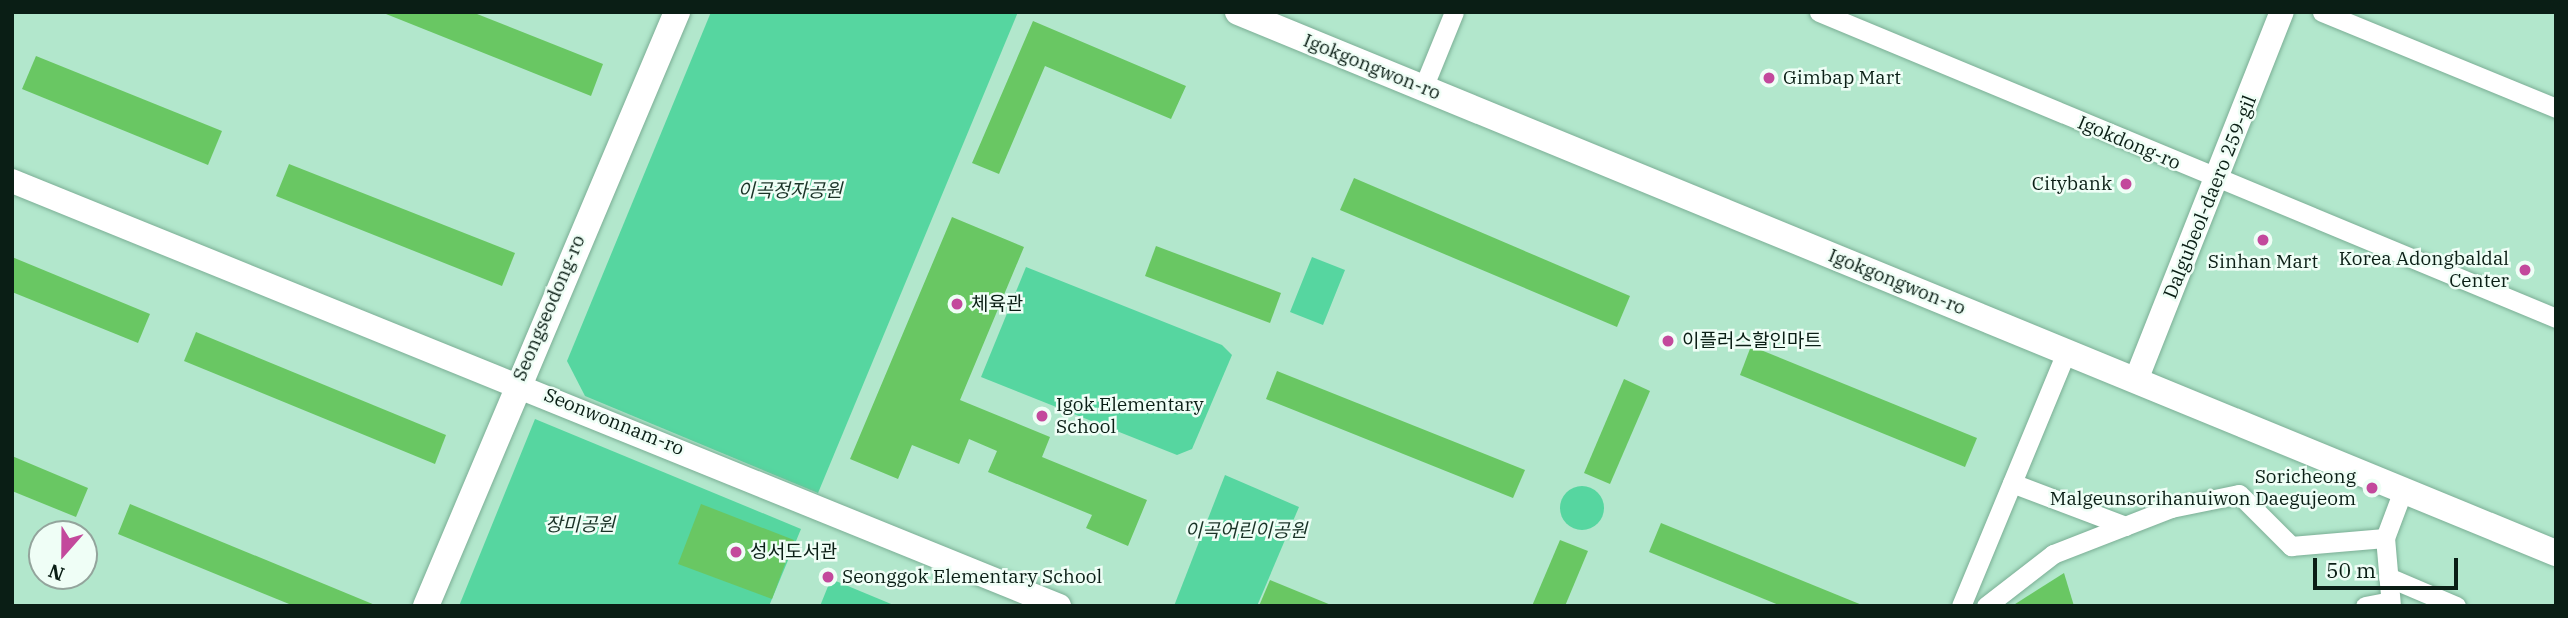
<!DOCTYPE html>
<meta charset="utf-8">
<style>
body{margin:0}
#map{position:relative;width:2568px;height:618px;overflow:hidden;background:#b2e7cc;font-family:"IBM Plex Serif","Noto Sans KR",serif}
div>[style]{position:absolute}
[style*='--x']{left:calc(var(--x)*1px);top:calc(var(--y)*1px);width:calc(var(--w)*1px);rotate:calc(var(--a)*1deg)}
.green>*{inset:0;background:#56d6a0}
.round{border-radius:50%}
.building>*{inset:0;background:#69c763}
.roads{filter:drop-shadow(0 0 2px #7bae95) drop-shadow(0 0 2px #7bae95)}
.minor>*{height:19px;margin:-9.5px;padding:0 9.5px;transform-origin:9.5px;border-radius:9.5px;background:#fff}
.tertiary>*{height:24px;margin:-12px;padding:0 12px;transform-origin:12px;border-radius:12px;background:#fff}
.secondary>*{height:26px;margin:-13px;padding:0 13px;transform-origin:13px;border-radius:13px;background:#fff}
.dots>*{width:19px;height:19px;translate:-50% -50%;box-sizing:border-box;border:4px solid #effef6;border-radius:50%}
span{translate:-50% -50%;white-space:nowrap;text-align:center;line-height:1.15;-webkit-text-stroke:5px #effef6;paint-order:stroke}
.street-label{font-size:19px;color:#0a1e15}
.poi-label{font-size:19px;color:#0a1e15}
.left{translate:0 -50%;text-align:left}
.right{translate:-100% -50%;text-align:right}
.park-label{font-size:19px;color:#1a3327;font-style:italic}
.frame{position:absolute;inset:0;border:14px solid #0a1e15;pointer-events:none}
.north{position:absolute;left:28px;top:520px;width:70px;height:70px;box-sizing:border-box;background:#effef6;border:2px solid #93a49c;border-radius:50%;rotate:201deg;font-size:19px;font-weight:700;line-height:28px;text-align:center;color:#0a1e15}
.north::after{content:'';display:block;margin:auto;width:24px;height:32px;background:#c3499c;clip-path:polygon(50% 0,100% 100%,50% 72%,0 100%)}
.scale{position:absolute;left:2313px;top:558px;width:145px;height:32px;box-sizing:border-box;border:4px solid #0a1e15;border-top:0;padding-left:9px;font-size:21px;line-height:24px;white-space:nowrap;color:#0a1e15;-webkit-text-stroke:5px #effef6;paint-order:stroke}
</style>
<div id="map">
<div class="green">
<div style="clip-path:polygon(711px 12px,1018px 12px,818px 493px,585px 396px,567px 361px)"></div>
<div style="clip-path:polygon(1312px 257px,1345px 270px,1323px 325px,1290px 312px)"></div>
<div style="clip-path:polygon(1026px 267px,1222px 345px,1232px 355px,1192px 449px,1177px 455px,981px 377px)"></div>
<div style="clip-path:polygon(535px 419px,801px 529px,769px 606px,459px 606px)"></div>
<div style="clip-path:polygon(1225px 475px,1299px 507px,1257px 606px,1174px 606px)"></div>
<div class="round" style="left:1560px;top:486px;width:44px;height:44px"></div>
<div style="clip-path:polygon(831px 579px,896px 606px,820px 606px)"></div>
</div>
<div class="building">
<div style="clip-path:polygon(381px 12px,472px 12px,603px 64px,591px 96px)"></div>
<div style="clip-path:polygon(1033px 21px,1186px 86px,1171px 119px,1045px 66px,999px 174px,972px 163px)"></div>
<div style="clip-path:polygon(36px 56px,222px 131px,208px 165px,22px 89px)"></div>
<div style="clip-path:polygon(289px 164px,515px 253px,502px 286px,276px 196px)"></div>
<div style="clip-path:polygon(1354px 178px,1630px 296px,1617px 327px,1340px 210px)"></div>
<div style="clip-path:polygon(952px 217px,1024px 247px,960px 400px,1050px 437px,1042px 457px,1147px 500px,1128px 546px,1086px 528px,1092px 515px,988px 472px,997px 451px,969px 439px,959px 464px,912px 445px,898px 479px,850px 459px)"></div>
<div style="clip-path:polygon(1156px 246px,1281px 293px,1270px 323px,1145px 276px)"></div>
<div style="clip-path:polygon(12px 257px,150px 314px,138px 343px,12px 292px)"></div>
<div style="clip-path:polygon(196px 332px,446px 435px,435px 464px,184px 361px)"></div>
<div style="clip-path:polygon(1751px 346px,1977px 438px,1965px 467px,1740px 375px)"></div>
<div style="clip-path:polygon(1277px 371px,1525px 470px,1513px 498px,1266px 399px)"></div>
<div style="clip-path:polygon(1624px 379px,1650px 391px,1610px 484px,1584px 473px)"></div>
<div style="clip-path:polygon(12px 456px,88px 488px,76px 517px,12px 491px)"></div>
<div style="clip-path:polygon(130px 504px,375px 605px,375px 606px,294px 606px,118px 534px)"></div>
<div style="clip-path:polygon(701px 504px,794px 540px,772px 599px,678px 564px)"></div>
<div style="clip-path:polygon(1661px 523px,1862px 605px,1862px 606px,1781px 606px,1649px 552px)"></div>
<div style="clip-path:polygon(1560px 540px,1588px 551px,1565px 606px,1532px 606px)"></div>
<div style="clip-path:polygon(2064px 573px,2074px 606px,2012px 606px)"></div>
<div style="clip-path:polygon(1270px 580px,1331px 605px,1331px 606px,1259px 606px)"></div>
</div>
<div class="roads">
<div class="minor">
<div style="--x:1819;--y:12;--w:798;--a:22.55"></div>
<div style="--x:2322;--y:12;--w:253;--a:22.3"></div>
<div style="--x:1423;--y:88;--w:82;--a:-67.8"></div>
<div style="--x:2012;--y:483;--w:121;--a:20.8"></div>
<div style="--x:2388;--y:577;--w:74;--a:23.1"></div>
<div style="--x:1961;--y:606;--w:275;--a:-67.5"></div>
<div style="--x:1986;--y:606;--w:85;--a:-37.8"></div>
<div style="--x:2053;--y:554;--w:127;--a:-21.3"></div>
<div style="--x:2171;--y:508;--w:69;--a:-11.6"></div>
<div style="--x:2239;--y:494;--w:74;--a:45"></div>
<div style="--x:2291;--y:546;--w:94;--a:-4.9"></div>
<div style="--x:2365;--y:606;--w:25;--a:-11"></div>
<div style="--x:2391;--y:606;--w:68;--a:-95"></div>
<div style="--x:2385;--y:538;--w:51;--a:-69.4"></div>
</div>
<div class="tertiary">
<div style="--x:12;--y:181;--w:1130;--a:22.09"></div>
<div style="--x:2136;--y:380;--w:396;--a:-68.4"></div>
</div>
<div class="secondary">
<div style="--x:1238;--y:12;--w:1425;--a:22.32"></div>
<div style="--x:426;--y:606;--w:645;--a:-67.09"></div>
</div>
</div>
<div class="dots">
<div style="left:1769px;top:78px;background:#c3499c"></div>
<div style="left:2126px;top:184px;background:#c3499c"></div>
<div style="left:2263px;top:240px;background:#c3499c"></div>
<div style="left:2525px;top:270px;background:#c3499c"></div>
<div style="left:957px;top:304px;background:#c3499c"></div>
<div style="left:1668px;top:341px;background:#c3499c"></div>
<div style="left:1042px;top:416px;background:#c3499c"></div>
<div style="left:2372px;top:488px;background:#c3499c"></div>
<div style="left:736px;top:552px;background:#c3499c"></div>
<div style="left:828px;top:577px;background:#c3499c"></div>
</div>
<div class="street-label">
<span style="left:1372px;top:67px;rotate:22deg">Igokgongwon-ro</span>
<span style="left:2129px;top:143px;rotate:23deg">Igokdong-ro</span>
<span style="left:2210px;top:197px;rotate:-68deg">Dalgubeol-daero 259-gil</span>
<span style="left:1897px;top:282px;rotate:22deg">Igokgongwon-ro</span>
<span style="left:549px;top:308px;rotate:-67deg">Seongseodong-ro</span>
<span style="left:614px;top:422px;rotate:22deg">Seonwonnam-ro</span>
</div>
<div class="poi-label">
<span class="left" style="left:1783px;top:78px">Gimbap Mart</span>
<span class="right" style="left:2112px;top:184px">Citybank</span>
<span class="right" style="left:2509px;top:270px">Korea Adongbaldal<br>Center</span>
<span style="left:2263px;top:262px">Sinhan Mart</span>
<span class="left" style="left:971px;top:304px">체육관</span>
<span class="left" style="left:1682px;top:341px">이플러스할인마트</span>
<span class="left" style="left:1056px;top:416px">Igok Elementary<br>School</span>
<span class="right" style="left:2356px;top:488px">Soricheong<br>Malgeunsorihanuiwon Daegujeom</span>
<span class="left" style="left:750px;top:552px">성서도서관</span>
<span class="left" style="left:842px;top:577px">Seonggok Elementary School</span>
</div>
<div class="park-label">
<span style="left:790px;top:191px">이곡정자공원</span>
<span style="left:580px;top:525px">장미공원</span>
<span style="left:1246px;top:531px">이곡어린이공원</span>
</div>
<div class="frame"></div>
<div class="north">N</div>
<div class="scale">50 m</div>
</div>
